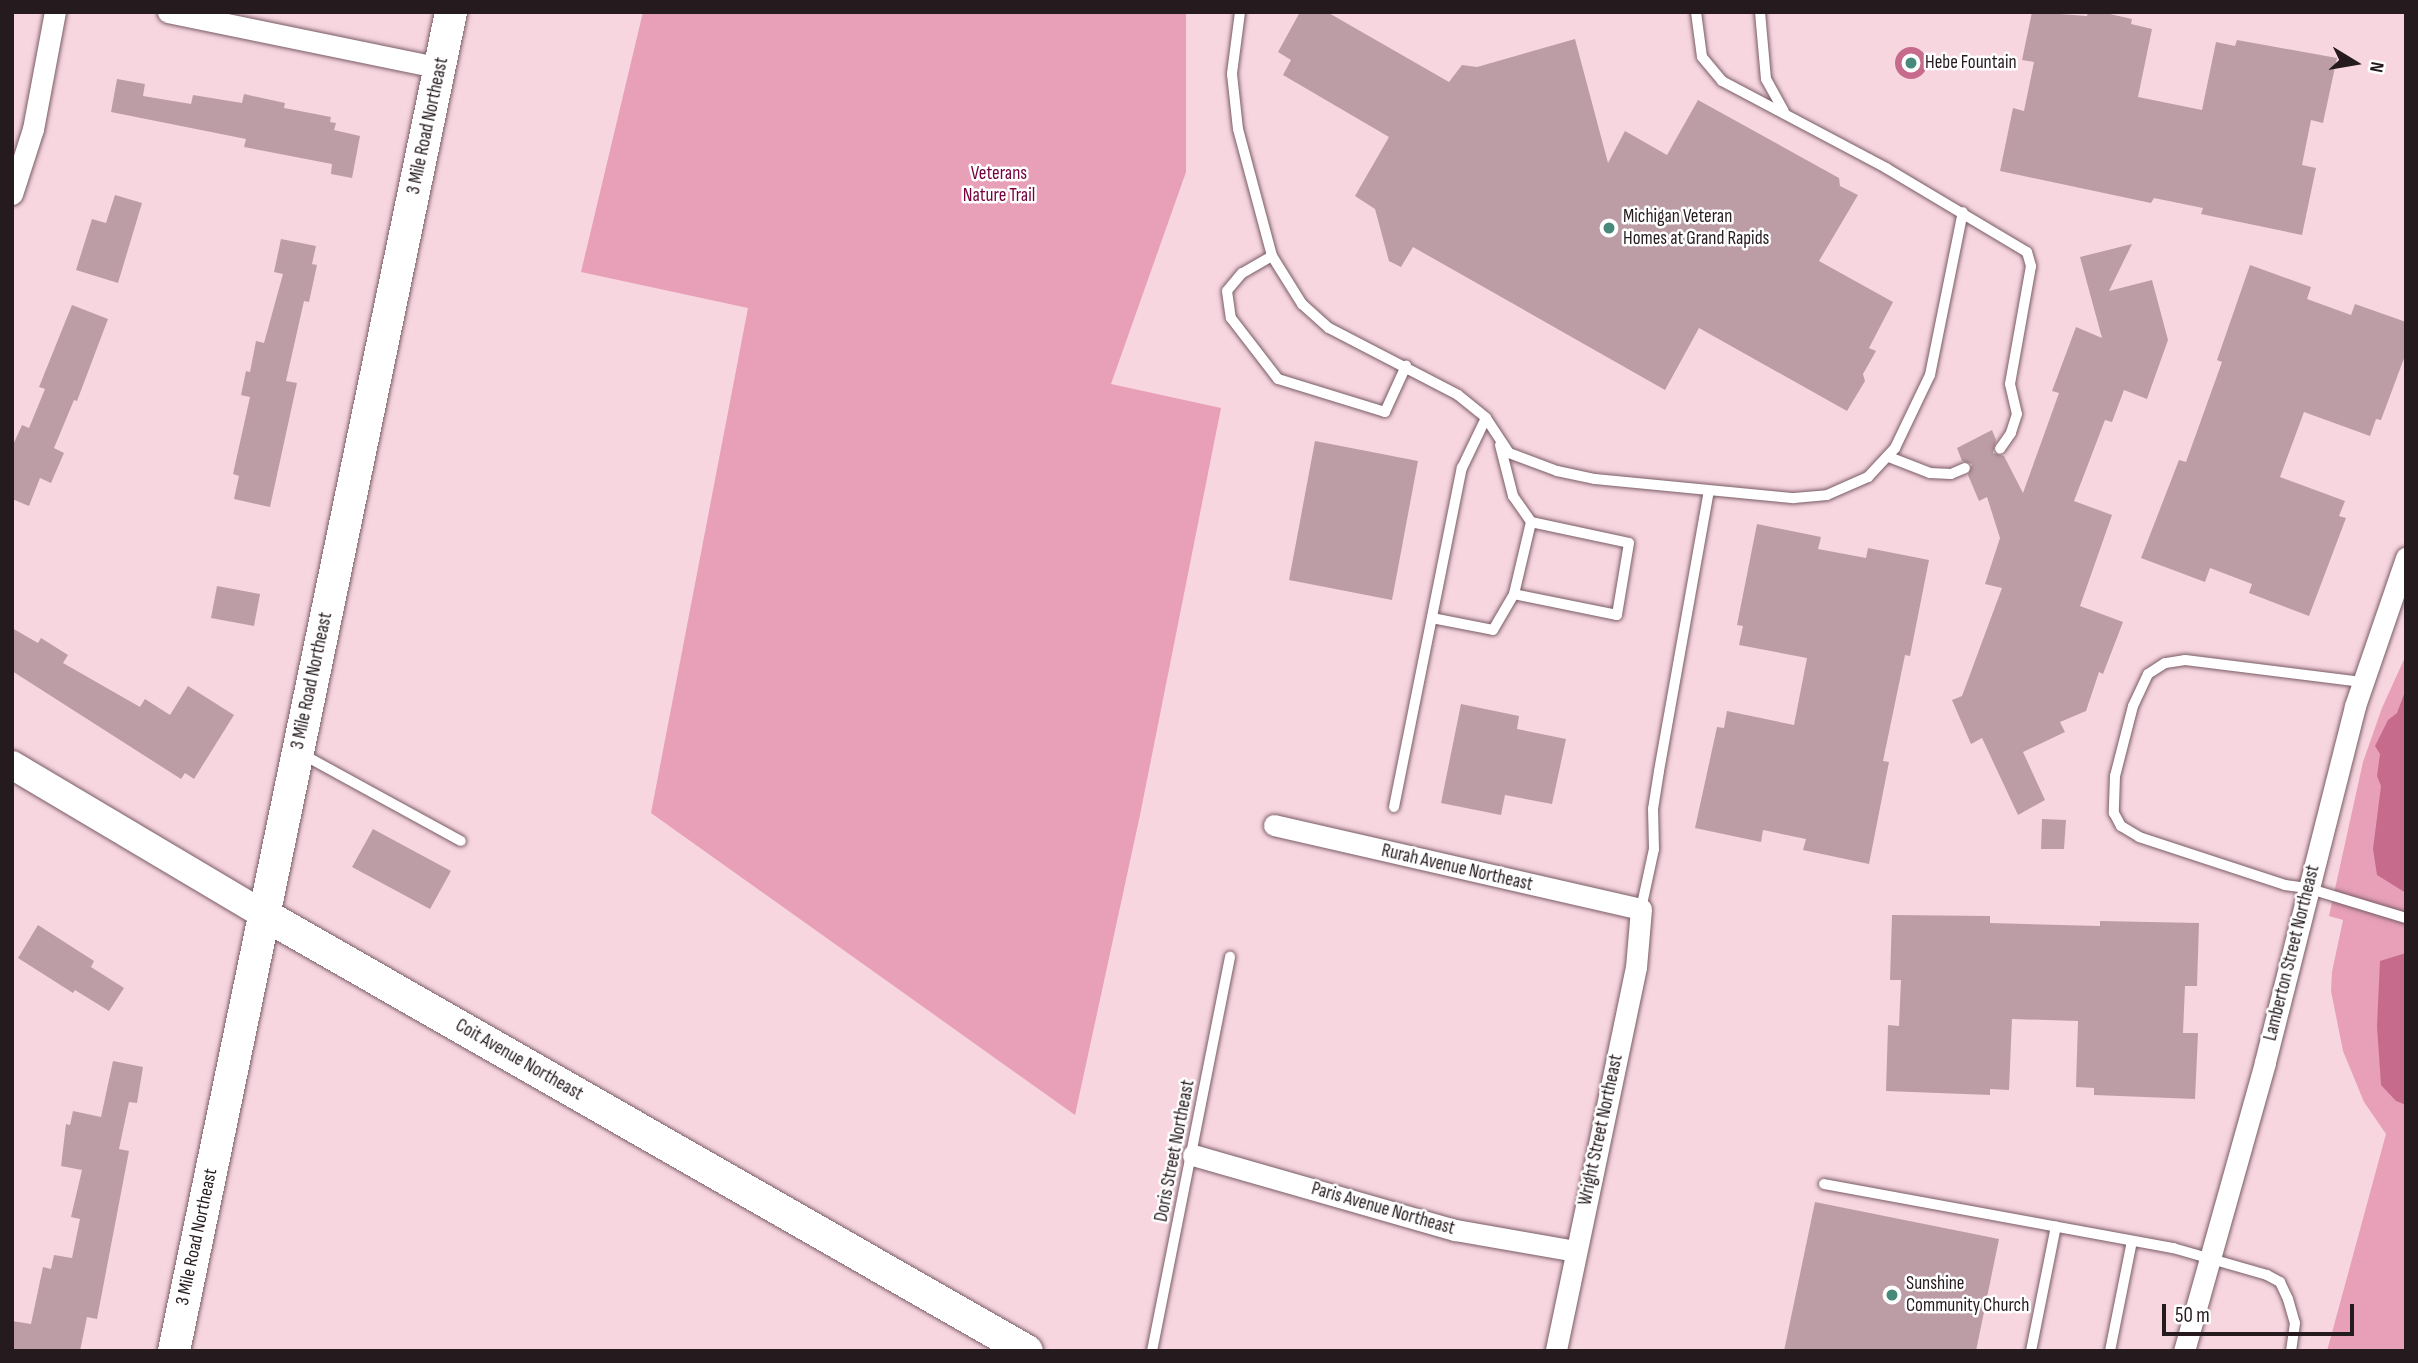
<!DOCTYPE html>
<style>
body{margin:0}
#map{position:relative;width:2418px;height:1363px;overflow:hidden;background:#f7d6e0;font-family:"Sofia Sans Condensed",sans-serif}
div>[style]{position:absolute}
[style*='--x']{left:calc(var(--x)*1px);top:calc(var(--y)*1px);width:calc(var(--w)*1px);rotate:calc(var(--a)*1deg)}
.green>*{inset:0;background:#e7a0b7}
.water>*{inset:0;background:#c66b8c}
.round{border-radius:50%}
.building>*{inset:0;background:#bc9da6}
.roads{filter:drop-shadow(0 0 2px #795c65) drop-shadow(0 0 2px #795c65)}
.service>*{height:10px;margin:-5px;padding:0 5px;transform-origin:5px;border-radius:5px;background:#fff}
.minor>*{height:21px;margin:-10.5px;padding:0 10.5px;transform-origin:10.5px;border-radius:10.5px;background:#fff}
.tertiary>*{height:28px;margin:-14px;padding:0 14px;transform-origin:14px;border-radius:14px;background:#fff}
.secondary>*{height:32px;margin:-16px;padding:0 16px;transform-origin:16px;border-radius:16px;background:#fff}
.dots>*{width:19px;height:19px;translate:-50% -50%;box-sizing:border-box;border:4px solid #fff;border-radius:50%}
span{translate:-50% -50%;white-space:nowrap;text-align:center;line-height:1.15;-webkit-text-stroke:5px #fff;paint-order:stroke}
.poi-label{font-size:19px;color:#251a1d}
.left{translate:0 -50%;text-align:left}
.street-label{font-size:19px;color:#251a1d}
.park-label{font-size:19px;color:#75003d}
.frame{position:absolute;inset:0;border:14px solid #251a1d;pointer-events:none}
.north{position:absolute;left:2320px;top:28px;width:70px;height:70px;-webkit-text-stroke:5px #fff;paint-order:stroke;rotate:101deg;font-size:19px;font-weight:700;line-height:28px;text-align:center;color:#251a1d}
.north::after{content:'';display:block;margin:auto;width:24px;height:32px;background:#251a1d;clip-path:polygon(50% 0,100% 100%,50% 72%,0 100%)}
.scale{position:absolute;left:2162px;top:1304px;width:192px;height:32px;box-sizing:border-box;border:4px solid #251a1d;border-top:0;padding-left:9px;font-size:21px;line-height:24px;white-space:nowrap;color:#251a1d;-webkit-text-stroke:5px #fff;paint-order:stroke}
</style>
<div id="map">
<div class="green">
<div style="clip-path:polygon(643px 12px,1186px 12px,1186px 172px,1111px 384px,1221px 408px,1140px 815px,1075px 1115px,651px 813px,748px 308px,581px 272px)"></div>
<div style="clip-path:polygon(2406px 655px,2406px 1351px,2327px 1351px,2386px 1134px,2364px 1102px,2343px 1051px,2331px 991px,2332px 972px,2343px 920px,2329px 916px,2363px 762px,2382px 708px)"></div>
</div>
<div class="water">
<div class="round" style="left:1895px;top:47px;width:32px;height:32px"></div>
<div style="clip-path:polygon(2406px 689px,2406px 893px,2377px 875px,2373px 849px,2381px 786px,2377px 776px,2380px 754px,2375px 746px,2388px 720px,2397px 713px)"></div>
<div style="clip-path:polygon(2406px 953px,2406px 1105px,2396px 1101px,2381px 1085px,2377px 1026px,2380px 961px)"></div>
</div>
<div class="building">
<div style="clip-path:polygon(1300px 12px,1327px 12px,1449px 82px,1462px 65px,1477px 67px,1575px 39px,1608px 163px,1625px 131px,1667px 155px,1698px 100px,1839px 178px,1840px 186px,1858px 195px,1819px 261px,1893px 302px,1869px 348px,1876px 351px,1863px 374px,1865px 381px,1847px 411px,1699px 328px,1665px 390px,1413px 247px,1401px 267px,1389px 261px,1375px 209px,1355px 196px,1389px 137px,1283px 75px,1291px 60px,1278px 52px)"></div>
<div style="clip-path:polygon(2032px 12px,2087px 16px,2088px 12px,2101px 12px,2132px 19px,2131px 24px,2152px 29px,2138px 97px,2202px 110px,2216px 42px,2235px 46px,2237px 40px,2337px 58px,2323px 123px,2311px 120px,2302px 165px,2316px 168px,2302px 235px,2201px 214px,2203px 208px,2154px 198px,2151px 203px,2000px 171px,2013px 108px,2024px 111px,2034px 62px,2022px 60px)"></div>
<div style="clip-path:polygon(117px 79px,145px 84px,143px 96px,191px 104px,193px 95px,242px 103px,244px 94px,285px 103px,284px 108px,331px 117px,330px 122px,336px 123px,334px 130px,360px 136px,352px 178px,331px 174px,332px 164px,244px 147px,246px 139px,111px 112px)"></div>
<div style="clip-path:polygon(115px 195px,142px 203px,118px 283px,76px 270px,92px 219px,106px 223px)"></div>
<div style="clip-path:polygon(281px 239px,316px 246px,312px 264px,317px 265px,309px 302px,304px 301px,286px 381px,297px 383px,270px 507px,234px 499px,239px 476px,233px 474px,250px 397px,241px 395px,246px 371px,250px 372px,256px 341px,264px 343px,283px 274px,274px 272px)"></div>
<div style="clip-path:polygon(2132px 244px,2109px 291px,2152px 280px,2168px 340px,2147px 399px,2124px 390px,2112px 422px,2105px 420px,2074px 501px,2112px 515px,2080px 606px,2123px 622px,2103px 674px,2099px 672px,2086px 711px,2060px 722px,2065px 732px,2023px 752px,2045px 800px,2018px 815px,1982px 738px,1971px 744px,1952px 700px,1962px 696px,2002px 588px,1985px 584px,2000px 538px,1987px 497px,1979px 501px,1968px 475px,1972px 464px,1962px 461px,1957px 448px,1992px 430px,1996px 440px,1993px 453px,2004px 456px,2023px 493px,2059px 393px,2052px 391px,2076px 327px,2102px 338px,2080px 257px)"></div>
<div style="clip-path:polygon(2250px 265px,2311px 287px,2307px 299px,2351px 315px,2355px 304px,2406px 322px,2406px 353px,2381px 420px,2376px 419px,2370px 436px,2304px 412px,2280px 477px,2345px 501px,2339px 516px,2346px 518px,2309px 616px,2249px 593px,2252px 584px,2210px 568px,2205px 582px,2141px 558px,2179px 460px,2186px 462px,2222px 362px,2217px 360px)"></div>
<div style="clip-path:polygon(72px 305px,108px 319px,77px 401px,74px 400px,54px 448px,64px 453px,51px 483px,40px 478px,29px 506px,12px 499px,12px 447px,22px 425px,29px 428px,45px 389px,39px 387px)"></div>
<div style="clip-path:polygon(1315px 441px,1418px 461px,1392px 600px,1289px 580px)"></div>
<div style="clip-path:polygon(1757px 524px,1821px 537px,1818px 549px,1866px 558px,1868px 548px,1929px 560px,1910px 656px,1905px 655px,1883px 761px,1889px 762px,1869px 864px,1803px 850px,1806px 839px,1763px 830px,1761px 842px,1695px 828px,1717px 727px,1724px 728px,1727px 711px,1794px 725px,1807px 658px,1739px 645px,1743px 626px,1737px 625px)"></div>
<div style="clip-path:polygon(217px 586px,260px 594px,254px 626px,211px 618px)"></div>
<div style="clip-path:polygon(12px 628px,38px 643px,41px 638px,68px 655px,63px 663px,140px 707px,145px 699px,170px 715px,188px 686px,234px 715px,194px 779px,185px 773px,181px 779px,12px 671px)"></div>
<div style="clip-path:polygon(1461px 704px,1519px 716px,1517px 729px,1566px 739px,1552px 804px,1505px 795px,1501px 815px,1441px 803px)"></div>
<div style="clip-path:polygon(2042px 819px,2066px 820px,2064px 849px,2041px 849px)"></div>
<div style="clip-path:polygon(373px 829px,451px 871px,430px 909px,352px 867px)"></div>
<div style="clip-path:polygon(1892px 915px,1990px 916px,1990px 923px,2100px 926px,2100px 921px,2199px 923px,2197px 986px,2185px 986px,2183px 1033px,2198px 1033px,2195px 1099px,2094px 1095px,2094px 1088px,2076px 1087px,2078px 1021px,2012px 1019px,2009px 1090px,1990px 1089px,1990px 1095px,1886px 1091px,1888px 1025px,1899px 1026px,1901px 980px,1890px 980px)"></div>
<div style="clip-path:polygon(38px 925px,94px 961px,91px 967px,124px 988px,109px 1011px,75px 990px,73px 993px,18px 958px)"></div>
<div style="clip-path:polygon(113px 1061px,143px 1067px,137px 1103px,129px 1102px,119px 1149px,129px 1151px,97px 1319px,87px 1317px,80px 1351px,12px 1351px,12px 1321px,31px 1324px,43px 1267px,51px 1269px,54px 1255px,72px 1258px,80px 1219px,71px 1217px,82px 1170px,61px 1166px,66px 1124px,70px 1125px,73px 1111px,101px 1117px)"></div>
<div style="clip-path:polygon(1815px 1202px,1999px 1239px,1976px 1351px,1784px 1351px)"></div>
</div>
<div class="roads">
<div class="service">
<div style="--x:1240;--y:12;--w:63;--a:97.4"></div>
<div style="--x:1232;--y:74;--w:55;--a:83.8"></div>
<div style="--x:1238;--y:129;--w:131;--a:75"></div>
<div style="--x:1272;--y:256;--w:57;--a:58"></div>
<div style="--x:1302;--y:304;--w:36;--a:42"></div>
<div style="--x:1329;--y:328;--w:145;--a:27.4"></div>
<div style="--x:1458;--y:395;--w:36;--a:39"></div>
<div style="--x:1486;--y:418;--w:42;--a:56.7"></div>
<div style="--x:1509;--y:453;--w:51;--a:20.6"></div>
<div style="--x:1557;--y:471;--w:39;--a:12"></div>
<div style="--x:1595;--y:479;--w:200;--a:5.5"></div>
<div style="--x:1794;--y:498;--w:33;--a:-5"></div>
<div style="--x:1827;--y:495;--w:45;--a:-23.7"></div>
<div style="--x:1868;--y:477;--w:40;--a:-47"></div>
<div style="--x:1895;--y:448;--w:81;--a:-64.4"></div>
<div style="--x:1930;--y:375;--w:166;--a:-78.6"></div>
<div style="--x:1696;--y:12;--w:45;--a:82.4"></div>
<div style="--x:1702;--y:57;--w:31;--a:50"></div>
<div style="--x:1722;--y:81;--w:186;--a:27.9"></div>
<div style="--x:1886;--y:168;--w:164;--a:30.8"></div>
<div style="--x:2027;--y:252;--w:15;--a:74"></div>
<div style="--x:2031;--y:266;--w:120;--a:100.1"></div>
<div style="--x:2010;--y:384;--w:31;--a:77"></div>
<div style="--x:2017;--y:414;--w:20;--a:108"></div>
<div style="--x:2011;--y:433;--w:19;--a:125"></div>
<div style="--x:1760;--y:12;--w:67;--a:84.9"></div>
<div style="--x:1766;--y:79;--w:37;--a:61"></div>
<div style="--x:1272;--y:256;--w:34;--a:150"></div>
<div style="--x:1242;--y:273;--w:23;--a:130"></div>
<div style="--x:1227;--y:291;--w:27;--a:82"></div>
<div style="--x:1231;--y:318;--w:77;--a:52.4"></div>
<div style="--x:1278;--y:379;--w:112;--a:17.1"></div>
<div style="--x:1385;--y:412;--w:51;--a:-65.5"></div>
<div style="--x:1500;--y:445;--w:53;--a:75.7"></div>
<div style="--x:1513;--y:496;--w:32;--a:55"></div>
<div style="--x:1531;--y:522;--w:100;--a:12.1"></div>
<div style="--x:1629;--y:543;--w:73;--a:99.5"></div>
<div style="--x:1617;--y:615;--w:105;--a:-168.5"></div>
<div style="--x:1889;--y:457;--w:44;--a:21.3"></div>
<div style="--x:1930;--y:473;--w:21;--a:3"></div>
<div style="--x:1951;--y:474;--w:15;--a:-23"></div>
<div style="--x:1432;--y:618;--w:62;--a:11.1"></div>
<div style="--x:1493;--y:630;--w:42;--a:-59.7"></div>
<div style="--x:1514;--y:594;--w:74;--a:-76.7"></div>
<div style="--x:2362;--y:682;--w:178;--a:-172.9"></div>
<div style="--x:2185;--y:660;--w:20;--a:171"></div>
<div style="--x:2165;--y:663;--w:20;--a:147"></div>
<div style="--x:2148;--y:674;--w:35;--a:115"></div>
<div style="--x:2133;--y:706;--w:72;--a:104.4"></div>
<div style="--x:2115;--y:776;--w:37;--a:92"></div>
<div style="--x:2114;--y:813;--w:15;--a:62"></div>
<div style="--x:2121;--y:826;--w:21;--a:31"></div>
<div style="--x:2139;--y:837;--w:154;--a:18.2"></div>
<div style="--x:2285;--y:885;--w:22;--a:8"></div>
<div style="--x:2307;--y:888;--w:103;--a:16.9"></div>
<div style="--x:302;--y:754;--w:181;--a:28.7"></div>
<div style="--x:1394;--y:807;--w:346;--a:-78.7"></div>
<div style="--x:1462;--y:468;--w:55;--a:-64.4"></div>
<div style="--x:1641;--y:909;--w:61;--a:-77.8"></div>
<div style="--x:1654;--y:849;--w:40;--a:-91.4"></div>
<div style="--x:1653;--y:809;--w:38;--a:-81"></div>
<div style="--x:1659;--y:771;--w:284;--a:-79.9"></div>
<div style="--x:1824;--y:1184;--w:355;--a:10.4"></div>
<div style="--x:2173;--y:1248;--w:98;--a:16"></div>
<div style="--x:2267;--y:1275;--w:15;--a:28"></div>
<div style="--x:2280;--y:1282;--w:19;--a:65"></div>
<div style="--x:2288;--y:1299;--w:25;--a:74"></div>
<div style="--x:2295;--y:1323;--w:28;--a:98"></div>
<div style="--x:1152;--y:1351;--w:402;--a:-78.8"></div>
<div style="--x:2031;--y:1351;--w:127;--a:-78.7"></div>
<div style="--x:2110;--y:1351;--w:112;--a:-78.7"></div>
</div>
<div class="minor">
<div style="--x:168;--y:12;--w:278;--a:11.6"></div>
<div style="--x:12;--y:194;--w:68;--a:-72.1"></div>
<div style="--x:33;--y:129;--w:119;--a:-79.4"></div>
<div style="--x:1274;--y:825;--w:376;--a:12.9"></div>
<div style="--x:1641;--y:909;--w:58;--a:94.9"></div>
<div style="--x:1636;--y:967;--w:392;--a:101.8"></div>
<div style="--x:1193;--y:1155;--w:273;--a:16"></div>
<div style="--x:1455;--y:1230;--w:122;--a:9.9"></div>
<div style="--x:2184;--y:1351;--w:300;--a:-74.3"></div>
<div style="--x:2265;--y:1062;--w:367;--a:-75.8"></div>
<div style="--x:2355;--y:706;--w:157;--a:-71"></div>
</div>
<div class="tertiary">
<div style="--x:12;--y:765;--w:292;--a:30.7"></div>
</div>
<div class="secondary">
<div style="--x:263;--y:914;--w:880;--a:29.77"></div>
<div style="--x:174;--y:1351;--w:1367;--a:-78.31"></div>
</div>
</div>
<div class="dots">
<div style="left:1911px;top:63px;background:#478a7c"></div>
<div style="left:1609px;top:228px;background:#478a7c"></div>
<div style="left:1892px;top:1295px;background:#478a7c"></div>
</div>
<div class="poi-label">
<span class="left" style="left:1925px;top:63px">Hebe Fountain</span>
<span class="left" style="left:1623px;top:228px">Michigan Veteran<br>Homes at Grand Rapids</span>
<span class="left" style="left:1906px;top:1295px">Sunshine<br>Community Church</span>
</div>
<div class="street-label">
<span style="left:428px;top:126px;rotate:-78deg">3 Mile Road Northeast</span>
<span style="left:312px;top:681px;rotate:-78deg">3 Mile Road Northeast</span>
<span style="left:1457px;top:868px;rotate:13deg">Rurah Avenue Northeast</span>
<span style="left:2292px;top:953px;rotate:-76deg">Lamberton Street Northeast</span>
<span style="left:519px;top:1060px;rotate:30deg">Coit Avenue Northeast</span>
<span style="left:1601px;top:1130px;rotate:-78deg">Wright Street Northeast</span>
<span style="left:1175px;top:1151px;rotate:-79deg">Doris Street Northeast</span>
<span style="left:1383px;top:1209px;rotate:16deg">Paris Avenue Northeast</span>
<span style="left:197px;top:1237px;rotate:-78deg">3 Mile Road Northeast</span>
</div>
<div class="park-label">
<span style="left:999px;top:185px">Veterans<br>Nature Trail</span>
</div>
<div class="frame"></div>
<div class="north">N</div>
<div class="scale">50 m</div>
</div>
